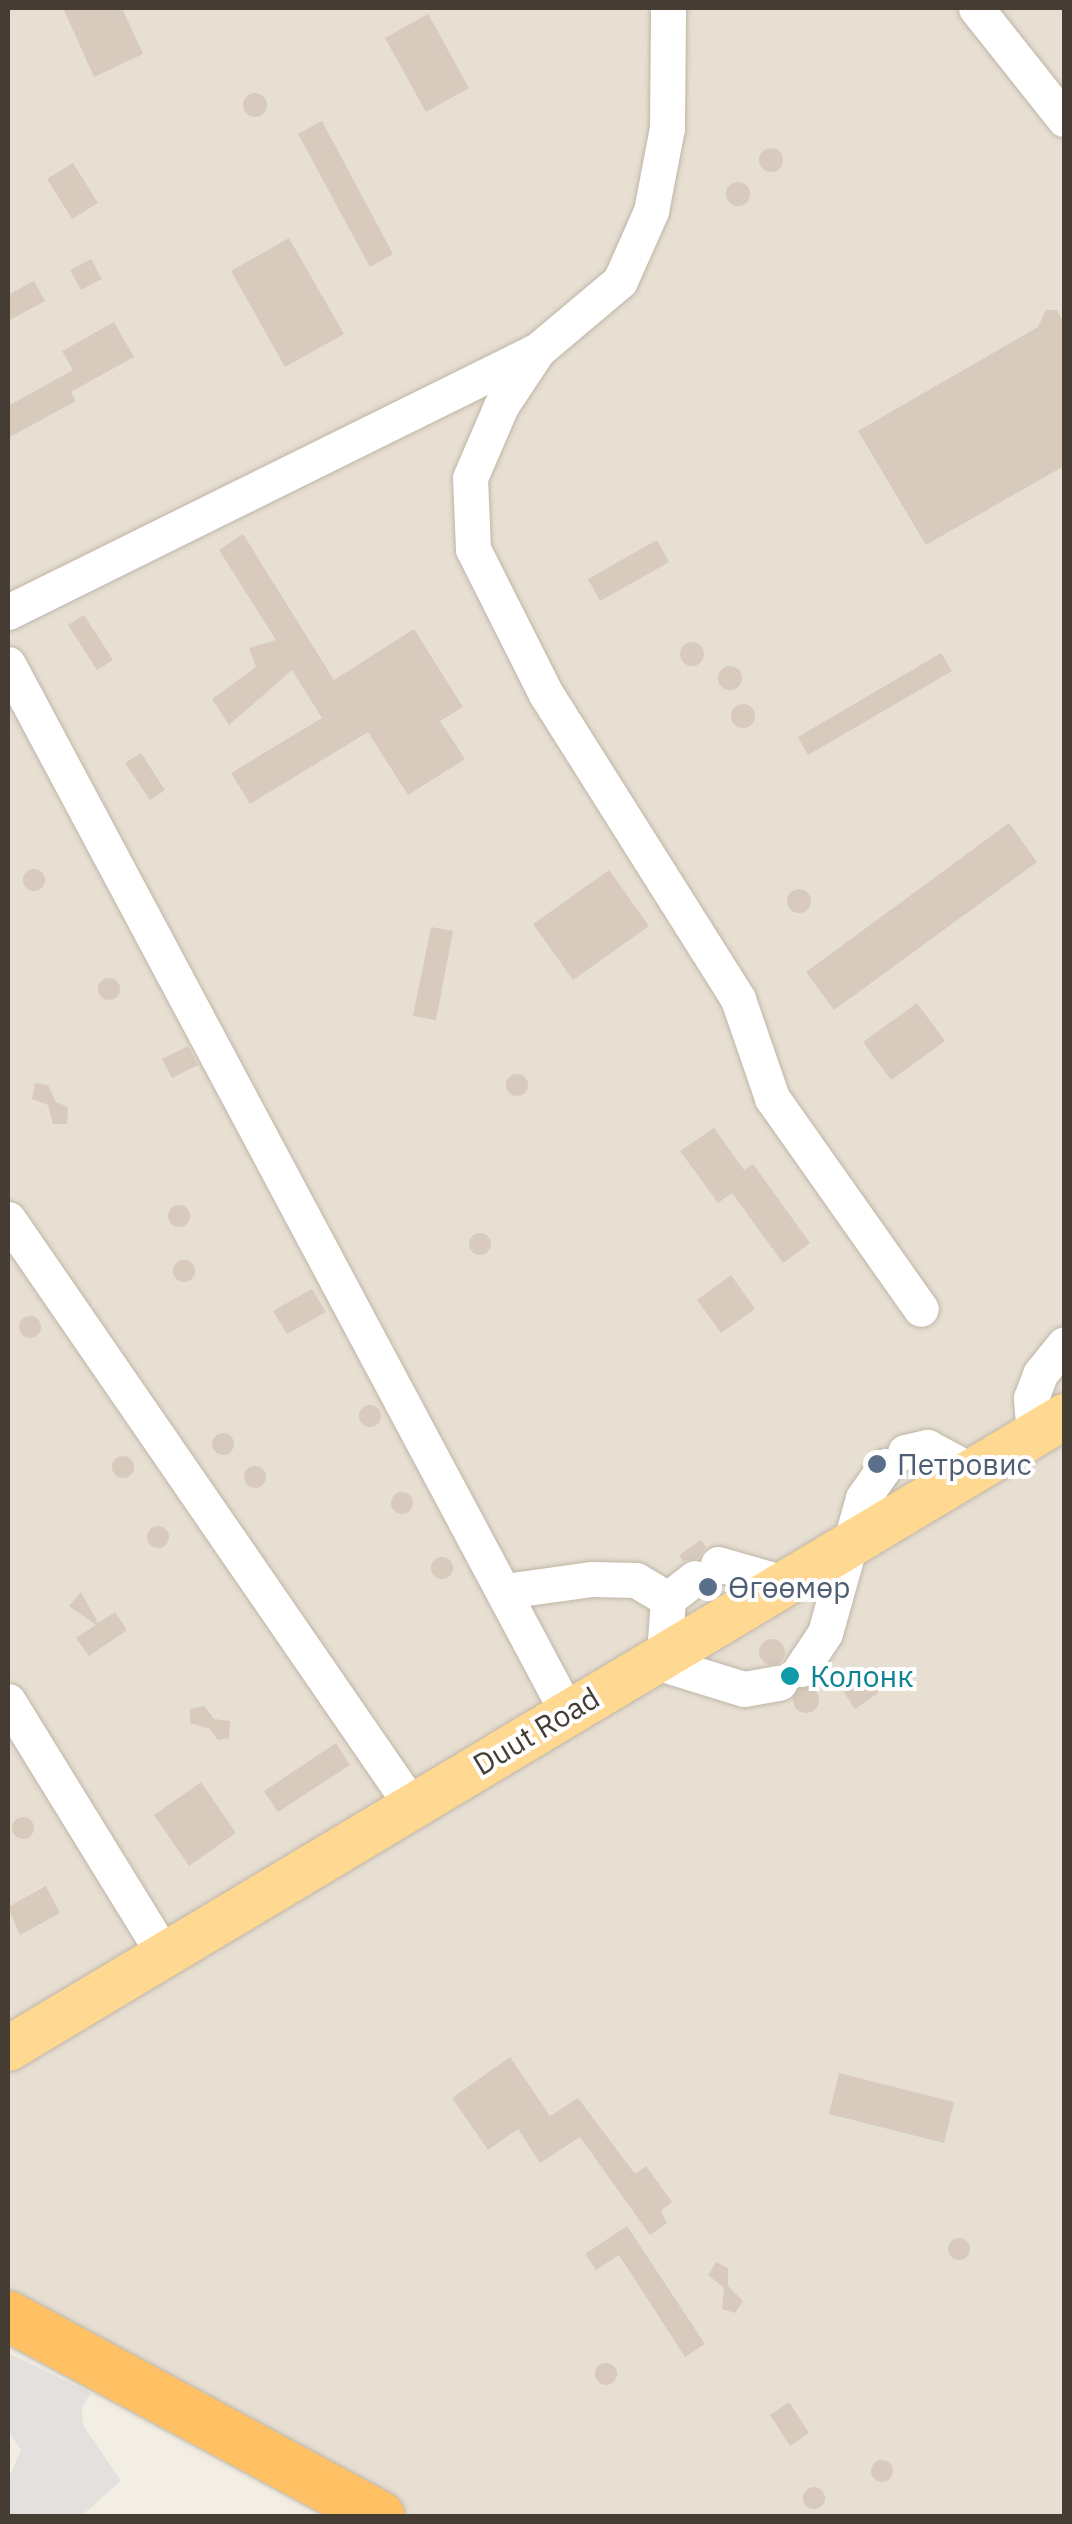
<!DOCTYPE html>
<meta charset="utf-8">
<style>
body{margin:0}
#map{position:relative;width:1072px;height:2524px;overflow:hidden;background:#f3eee4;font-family:"IBM Plex Sans",sans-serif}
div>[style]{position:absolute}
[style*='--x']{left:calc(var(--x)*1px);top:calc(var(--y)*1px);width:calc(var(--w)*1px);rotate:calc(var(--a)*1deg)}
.residential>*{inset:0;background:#e7dfd2}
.parking>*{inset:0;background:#e3e0dd}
.building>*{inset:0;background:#d8cbbd}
.round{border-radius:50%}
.roads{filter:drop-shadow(0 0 2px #bfb5a7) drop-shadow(0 0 2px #bfb5a7)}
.minor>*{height:35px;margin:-17.5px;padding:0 17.5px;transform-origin:17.5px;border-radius:17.5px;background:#fff}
.major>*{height:45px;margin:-22.5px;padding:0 22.5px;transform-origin:22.5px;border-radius:22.5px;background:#ffd991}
.highway>*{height:50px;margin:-25px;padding:0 25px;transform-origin:25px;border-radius:25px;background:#ffc163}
.dots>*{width:28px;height:28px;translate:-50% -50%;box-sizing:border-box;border:5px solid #fff;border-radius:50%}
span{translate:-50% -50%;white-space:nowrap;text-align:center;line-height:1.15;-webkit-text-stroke:8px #fff;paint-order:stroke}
.service-label{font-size:30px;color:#4e5e75}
.left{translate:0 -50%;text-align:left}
.culture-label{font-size:30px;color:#0d838f}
.street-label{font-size:30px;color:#453d34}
.frame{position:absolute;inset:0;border:10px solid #453d34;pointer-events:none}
</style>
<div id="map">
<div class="residential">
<div style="clip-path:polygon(8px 8px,1064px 8px,1064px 2516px,335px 2516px,8px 2342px)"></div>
</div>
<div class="parking">
<div style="clip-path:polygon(8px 2353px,91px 2393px,82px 2408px,83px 2425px,121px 2481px,81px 2516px,8px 2516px,8px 2480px,21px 2450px,8px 2431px)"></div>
</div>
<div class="building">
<div style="clip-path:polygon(63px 8px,122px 8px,143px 54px,94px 77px)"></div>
<div style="clip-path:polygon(428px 14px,469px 88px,426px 112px,385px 38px)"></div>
<div class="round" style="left:243px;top:93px;width:24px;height:24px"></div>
<div style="clip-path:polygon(322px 121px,393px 254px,370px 267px,298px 134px)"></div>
<div class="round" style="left:759px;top:148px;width:24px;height:24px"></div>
<div style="clip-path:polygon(73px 163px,98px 203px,72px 219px,47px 179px)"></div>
<div class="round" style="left:726px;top:182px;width:24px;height:24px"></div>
<div style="clip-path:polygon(289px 238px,344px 334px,285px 367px,231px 271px)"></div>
<div style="clip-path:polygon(91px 259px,102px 279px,81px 290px,70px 270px)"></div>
<div style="clip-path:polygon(34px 281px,45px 301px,8px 321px,8px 295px)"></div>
<div style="clip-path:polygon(1046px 310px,1057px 310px,1064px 323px,1064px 466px,926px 545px,858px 431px,1038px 327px)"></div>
<div style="clip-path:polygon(114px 322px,134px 357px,71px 392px,76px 401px,8px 438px,8px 406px,73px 370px,62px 351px)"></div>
<div style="clip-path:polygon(243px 534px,334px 680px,414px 629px,463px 707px,440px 721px,465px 759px,408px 795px,368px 732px,250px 804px,231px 773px,322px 718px,292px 670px,229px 725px,212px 699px,256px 667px,249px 648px,276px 640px,219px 550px)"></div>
<div style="clip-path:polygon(657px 540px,669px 562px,600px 601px,588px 579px)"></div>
<div style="clip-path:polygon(84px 615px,113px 660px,97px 670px,68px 625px)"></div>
<div class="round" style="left:680px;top:642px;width:24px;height:24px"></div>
<div style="clip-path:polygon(941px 653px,952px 671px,808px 755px,798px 737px)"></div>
<div class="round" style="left:718px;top:666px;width:24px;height:24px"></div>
<div class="round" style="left:731px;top:704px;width:24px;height:24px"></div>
<div style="clip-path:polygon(141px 753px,165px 790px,150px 800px,125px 763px)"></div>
<div style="clip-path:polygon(1009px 823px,1037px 862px,834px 1010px,806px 972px)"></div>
<div class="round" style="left:23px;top:869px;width:22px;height:22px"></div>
<div style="clip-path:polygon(609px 870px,649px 926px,573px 980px,533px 924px)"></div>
<div class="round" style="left:787px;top:889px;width:24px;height:24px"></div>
<div style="clip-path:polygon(431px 927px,453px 931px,436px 1020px,413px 1016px)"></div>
<div class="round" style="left:98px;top:978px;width:22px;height:22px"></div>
<div style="clip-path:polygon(917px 1003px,945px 1041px,891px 1080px,863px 1042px)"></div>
<div style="clip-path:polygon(188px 1046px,198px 1065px,172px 1078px,162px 1059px)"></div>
<div class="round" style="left:506px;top:1074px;width:22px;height:22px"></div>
<div style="clip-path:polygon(35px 1083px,48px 1085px,56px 1102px,68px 1107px,67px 1124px,53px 1124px,48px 1105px,32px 1099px)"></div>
<div style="clip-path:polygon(714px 1128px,744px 1170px,753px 1164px,810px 1243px,783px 1263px,732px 1193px,718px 1203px,680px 1151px)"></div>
<div class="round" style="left:168px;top:1205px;width:22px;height:22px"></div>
<div class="round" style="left:469px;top:1233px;width:22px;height:22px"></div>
<div class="round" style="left:173px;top:1260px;width:22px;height:22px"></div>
<div style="clip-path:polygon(731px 1275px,755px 1309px,721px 1333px,697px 1300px)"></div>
<div style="clip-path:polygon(312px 1289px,326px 1312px,287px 1334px,273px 1311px)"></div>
<div class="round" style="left:19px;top:1316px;width:22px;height:22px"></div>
<div class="round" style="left:359px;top:1405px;width:22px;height:22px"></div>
<div class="round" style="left:212px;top:1433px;width:22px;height:22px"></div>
<div class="round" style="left:112px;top:1456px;width:22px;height:22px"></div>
<div class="round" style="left:244px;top:1466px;width:22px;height:22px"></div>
<div class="round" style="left:391px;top:1492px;width:22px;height:22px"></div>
<div class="round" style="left:147px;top:1526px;width:22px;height:22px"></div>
<div style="clip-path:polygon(701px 1540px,706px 1547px,698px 1558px,683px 1561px,679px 1555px)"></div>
<div class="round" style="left:431px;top:1557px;width:22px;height:22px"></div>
<div style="clip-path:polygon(81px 1592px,98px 1623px,115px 1612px,127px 1630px,89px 1656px,76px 1638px,96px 1625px,69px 1606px)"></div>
<div class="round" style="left:759px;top:1639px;width:26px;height:26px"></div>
<div style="clip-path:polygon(865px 1673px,878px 1693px,855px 1709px,841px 1688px)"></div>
<div class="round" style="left:793px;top:1687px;width:26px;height:26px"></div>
<div style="clip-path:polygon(204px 1706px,214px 1719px,230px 1721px,229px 1738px,218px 1740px,210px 1729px,190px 1723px,190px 1709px)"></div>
<div style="clip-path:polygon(336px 1743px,350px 1765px,278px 1812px,264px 1791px)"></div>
<div style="clip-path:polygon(201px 1782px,236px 1833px,189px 1866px,154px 1815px)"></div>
<div class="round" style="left:12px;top:1817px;width:22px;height:22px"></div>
<div style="clip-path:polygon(46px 1886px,60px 1913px,20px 1935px,8px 1907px)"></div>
<div style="clip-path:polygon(510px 2057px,550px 2116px,578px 2098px,635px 2174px,646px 2166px,672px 2202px,661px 2211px,667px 2223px,650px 2235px,580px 2137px,540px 2163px,518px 2129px,488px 2150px,452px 2098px)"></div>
<div style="clip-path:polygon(839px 2073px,954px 2102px,944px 2143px,829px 2114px)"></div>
<div style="clip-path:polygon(627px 2226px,705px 2344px,685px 2357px,619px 2255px,596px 2270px,585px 2254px)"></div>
<div class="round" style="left:948px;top:2238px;width:22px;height:22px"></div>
<div style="clip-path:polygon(716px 2262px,728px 2268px,728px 2286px,743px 2301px,735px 2313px,722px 2309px,724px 2288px,708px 2275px)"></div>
<div class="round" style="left:595px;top:2363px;width:22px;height:22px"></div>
<div style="clip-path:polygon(789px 2402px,809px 2433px,790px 2446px,770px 2415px)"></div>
<div class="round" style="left:871px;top:2460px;width:22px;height:22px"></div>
<div class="round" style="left:803px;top:2487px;width:22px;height:22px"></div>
</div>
<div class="roads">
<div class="minor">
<div style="--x:976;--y:8;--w:142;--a:51.6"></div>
<div style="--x:538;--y:350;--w:67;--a:123.5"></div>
<div style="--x:501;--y:406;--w:78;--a:113.3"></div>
<div style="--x:470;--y:478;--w:71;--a:87.6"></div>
<div style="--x:473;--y:549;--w:162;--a:63.3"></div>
<div style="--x:546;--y:694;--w:360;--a:57.8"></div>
<div style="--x:738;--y:999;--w:105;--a:71"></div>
<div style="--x:772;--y:1098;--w:258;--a:54.8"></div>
<div style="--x:8;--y:612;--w:591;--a:-26.31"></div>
<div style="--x:538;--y:350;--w:107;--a:-40.1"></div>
<div style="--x:620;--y:281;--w:77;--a:-66.1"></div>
<div style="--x:651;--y:211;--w:85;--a:-79.1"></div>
<div style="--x:667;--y:128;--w:120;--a:-89.5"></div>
<div style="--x:8;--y:664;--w:1188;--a:61.92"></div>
<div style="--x:8;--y:1219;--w:713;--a:55.46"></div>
<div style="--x:1034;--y:1434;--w:36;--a:-95"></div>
<div style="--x:1031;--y:1398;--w:26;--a:-69"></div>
<div style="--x:1040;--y:1374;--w:38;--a:-51"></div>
<div style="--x:905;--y:1452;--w:23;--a:-13"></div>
<div style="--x:927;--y:1447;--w:51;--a:28.1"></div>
<div style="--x:718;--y:1564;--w:69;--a:16.1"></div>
<div style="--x:505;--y:1591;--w:88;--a:-7.9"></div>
<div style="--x:592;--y:1579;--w:44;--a:1.3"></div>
<div style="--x:636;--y:1580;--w:37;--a:31"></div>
<div style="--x:664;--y:1654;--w:55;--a:-85.8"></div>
<div style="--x:668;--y:1599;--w:34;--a:-38"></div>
<div style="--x:653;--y:1661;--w:95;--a:17.1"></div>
<div style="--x:744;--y:1689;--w:36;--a:-10"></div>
<div style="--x:801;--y:1669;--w:43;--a:-56.3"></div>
<div style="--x:825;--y:1633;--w:140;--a:-74.3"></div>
<div style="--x:863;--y:1498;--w:39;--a:-55"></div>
<div style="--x:8;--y:1701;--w:299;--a:58.4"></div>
</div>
<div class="major">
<div style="--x:8;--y:2048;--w:1231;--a:-30.9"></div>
</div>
<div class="highway">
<div style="--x:8;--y:2316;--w:422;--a:28.3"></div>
</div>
</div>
<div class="dots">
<div style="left:877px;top:1464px;background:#5c6f8a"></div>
<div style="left:708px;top:1587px;background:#5c6f8a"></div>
<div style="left:790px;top:1676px;background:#0f9aa8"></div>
</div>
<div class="service-label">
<span class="left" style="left:897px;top:1464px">Петровиc</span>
<span class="left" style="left:728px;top:1587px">Өгөөмөр</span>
</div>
<div class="culture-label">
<span class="left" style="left:810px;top:1676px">Колонк</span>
</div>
<div class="street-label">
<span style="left:536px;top:1731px;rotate:-31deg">Duut Road</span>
</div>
<div class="frame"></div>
</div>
